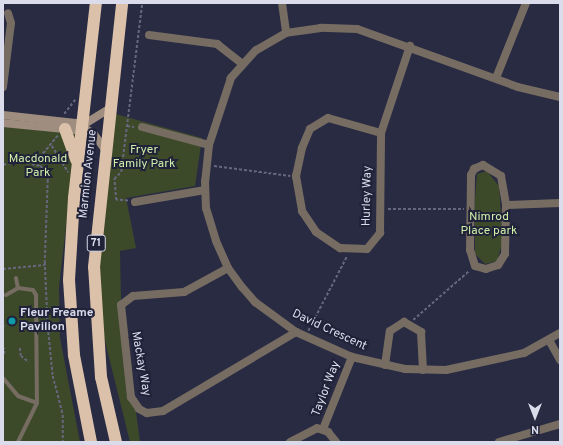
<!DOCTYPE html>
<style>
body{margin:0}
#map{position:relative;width:563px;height:445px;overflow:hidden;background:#292b43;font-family:Overpass,sans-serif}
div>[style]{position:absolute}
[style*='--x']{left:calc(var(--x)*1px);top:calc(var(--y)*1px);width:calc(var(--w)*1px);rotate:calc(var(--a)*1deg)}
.green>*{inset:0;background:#3c4a2a}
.path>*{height:1.5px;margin-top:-0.75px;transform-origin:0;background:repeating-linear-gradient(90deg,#65677d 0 3px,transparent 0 5px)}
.lane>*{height:4px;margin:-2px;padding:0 2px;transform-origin:2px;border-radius:2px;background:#766c62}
.street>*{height:8px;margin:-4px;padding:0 4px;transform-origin:4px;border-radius:4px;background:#766c62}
.secondary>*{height:8px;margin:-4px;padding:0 4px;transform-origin:4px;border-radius:4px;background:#9f8e7f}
.highway>*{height:12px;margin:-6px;padding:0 6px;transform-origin:6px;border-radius:6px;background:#dbc1aa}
.dots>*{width:11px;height:11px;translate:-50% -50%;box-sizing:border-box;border:2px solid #202239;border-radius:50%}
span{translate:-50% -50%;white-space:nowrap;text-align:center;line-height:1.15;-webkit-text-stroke:4px #202239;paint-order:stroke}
.shield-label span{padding:1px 3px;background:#202239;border:1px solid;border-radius:3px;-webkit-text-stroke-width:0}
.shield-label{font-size:11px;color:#dadcec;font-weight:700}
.park-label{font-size:12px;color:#cfefa9}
.street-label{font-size:12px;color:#dadcec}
.poi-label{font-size:12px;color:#dadcec;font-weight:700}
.left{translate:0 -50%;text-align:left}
.frame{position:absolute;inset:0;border:4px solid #dadcec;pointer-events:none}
.north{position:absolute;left:515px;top:397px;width:40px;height:40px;-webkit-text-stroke:3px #202239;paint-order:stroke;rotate:180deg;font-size:11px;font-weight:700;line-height:16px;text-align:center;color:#dadcec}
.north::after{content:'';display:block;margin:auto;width:14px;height:18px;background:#dadcec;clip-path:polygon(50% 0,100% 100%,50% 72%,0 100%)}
</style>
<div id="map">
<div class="green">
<div style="clip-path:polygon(112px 113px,202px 138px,195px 186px,126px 198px,136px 248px,120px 251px,121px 300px,140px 442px,130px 442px,94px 297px)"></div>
<div style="clip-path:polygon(3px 126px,77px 132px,59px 287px,60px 338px,80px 442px,3px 442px)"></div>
<div style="clip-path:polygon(487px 171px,499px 186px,503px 241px,497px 261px,485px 264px,475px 254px,475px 200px,477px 174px)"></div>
</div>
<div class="path">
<div style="--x:64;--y:114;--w:18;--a:-52"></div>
<div style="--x:127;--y:126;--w:7;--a:8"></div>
<div style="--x:58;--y:136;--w:25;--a:130"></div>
<div style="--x:42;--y:155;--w:11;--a:95"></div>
<div style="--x:41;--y:166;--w:16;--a:63"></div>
<div style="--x:48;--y:180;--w:82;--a:92.1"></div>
<div style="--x:45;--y:262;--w:65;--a:87.4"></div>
<div style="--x:48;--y:327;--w:49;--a:84.2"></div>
<div style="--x:53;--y:376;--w:40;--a:75.6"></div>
<div style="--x:63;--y:415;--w:27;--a:90"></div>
<div style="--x:52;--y:146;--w:31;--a:58"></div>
<div style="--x:3;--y:165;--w:15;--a:-16"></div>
<div style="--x:17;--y:161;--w:25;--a:12"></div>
<div style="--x:214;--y:166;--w:77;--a:7.5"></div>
<div style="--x:128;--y:201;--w:12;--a:-175"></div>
<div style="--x:116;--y:200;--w:21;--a:-95"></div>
<div style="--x:114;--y:179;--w:10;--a:-45"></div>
<div style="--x:121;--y:172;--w:170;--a:-82.9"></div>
<div style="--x:388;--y:209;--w:76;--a:0"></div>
<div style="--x:3;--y:269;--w:42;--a:-5.4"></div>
<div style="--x:413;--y:320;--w:74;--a:-41.2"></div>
<div style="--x:3;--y:327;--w:2;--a:-63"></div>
<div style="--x:20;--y:328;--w:9;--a:-6"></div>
<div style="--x:308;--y:331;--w:85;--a:-62.5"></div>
<div style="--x:20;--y:348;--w:8;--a:83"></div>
<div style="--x:21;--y:356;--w:10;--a:37"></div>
<div style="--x:4;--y:354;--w:6;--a:-90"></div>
</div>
<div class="lane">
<div style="--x:16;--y:278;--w:10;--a:79"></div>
<div style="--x:6;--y:295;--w:14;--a:-30"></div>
<div style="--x:18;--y:288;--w:15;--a:8"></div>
<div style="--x:33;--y:290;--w:6;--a:59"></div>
<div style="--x:36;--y:295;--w:108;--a:89.5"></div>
<div style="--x:37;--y:403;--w:43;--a:116"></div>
<div style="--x:3;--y:378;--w:23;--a:50"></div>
<div style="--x:18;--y:396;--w:20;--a:20"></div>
</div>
<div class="street">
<div style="--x:282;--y:3;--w:30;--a:82"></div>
<div style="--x:149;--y:35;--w:69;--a:7.5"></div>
<div style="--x:217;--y:44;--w:31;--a:38"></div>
<div style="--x:496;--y:78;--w:81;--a:-68.2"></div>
<div style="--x:3;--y:87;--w:64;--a:-82.9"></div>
<div style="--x:11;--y:23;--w:10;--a:-107"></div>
<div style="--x:560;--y:97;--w:43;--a:-166.6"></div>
<div style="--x:518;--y:87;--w:171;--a:-160.2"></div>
<div style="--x:357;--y:29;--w:36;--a:-178"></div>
<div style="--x:321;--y:28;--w:35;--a:172"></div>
<div style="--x:286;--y:33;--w:34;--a:150"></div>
<div style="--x:256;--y:50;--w:38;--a:132"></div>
<div style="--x:231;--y:78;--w:71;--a:108.2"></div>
<div style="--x:209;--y:145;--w:36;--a:96"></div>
<div style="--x:205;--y:181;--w:27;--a:88"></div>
<div style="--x:206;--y:208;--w:34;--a:73"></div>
<div style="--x:216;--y:241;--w:30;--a:66"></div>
<div style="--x:228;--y:268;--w:24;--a:54"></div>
<div style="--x:242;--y:287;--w:20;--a:49"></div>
<div style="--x:255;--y:302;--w:51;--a:36.2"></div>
<div style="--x:296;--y:332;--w:61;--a:24.1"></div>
<div style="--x:352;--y:357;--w:54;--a:12.8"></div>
<div style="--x:405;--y:369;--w:41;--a:1.4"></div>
<div style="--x:446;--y:370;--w:80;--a:-12.3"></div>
<div style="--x:524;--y:353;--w:41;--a:-29.1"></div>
<div style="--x:142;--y:127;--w:69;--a:15"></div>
<div style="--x:381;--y:133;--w:55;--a:-164.2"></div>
<div style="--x:328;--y:118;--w:21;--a:149"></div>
<div style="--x:310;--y:129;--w:21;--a:113"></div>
<div style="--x:302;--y:148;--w:29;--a:102"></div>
<div style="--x:296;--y:176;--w:36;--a:80"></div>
<div style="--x:302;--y:211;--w:25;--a:56"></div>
<div style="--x:316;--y:232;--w:29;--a:34"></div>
<div style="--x:340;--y:248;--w:27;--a:2"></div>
<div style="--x:367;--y:249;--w:21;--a:-51"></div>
<div style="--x:380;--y:233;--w:100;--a:-89.4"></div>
<div style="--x:381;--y:133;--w:92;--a:-71.6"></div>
<div style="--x:483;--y:165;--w:21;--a:31"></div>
<div style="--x:501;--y:176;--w:29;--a:80"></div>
<div style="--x:506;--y:205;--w:49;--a:91.2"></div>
<div style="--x:505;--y:254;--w:13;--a:122"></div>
<div style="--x:498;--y:265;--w:13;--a:162"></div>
<div style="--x:486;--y:269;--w:11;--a:-165"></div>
<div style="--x:475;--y:266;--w:17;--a:-107"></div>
<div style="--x:470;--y:250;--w:75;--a:-89.2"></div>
<div style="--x:471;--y:175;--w:7;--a:-63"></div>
<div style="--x:474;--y:169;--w:10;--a:-24"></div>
<div style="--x:135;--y:202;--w:71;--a:-9.7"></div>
<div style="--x:506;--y:205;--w:54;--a:-2.1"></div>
<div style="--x:228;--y:268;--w:50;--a:151.4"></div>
<div style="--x:184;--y:292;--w:51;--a:175.5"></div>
<div style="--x:133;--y:296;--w:15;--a:143"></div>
<div style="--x:121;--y:305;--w:93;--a:83.8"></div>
<div style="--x:131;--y:397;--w:14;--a:56"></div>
<div style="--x:139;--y:409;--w:9;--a:27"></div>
<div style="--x:147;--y:413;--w:16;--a:-7"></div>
<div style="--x:163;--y:411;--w:155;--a:-30.7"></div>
<div style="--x:549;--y:340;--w:23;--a:61"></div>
<div style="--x:385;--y:365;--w:34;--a:-82"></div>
<div style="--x:390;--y:331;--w:17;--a:-33"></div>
<div style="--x:404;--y:322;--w:20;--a:30"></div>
<div style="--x:421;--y:332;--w:38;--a:87"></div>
<div style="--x:323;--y:429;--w:78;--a:-68.1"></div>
<div style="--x:290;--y:442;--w:30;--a:-27"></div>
<div style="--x:317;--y:428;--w:12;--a:20"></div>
<div style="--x:328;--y:432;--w:13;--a:51"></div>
<div style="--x:499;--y:442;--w:64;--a:-16.4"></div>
</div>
<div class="secondary">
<div style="--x:3;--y:115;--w:73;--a:6.3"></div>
<div style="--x:76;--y:123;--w:21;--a:31"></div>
<div style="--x:94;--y:134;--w:19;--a:55"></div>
<div style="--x:3;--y:123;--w:72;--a:5.6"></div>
<div style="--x:75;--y:130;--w:40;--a:-32"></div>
</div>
<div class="highway">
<div style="--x:65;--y:129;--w:33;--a:70"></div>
<div style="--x:91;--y:442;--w:89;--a:-101.1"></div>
<div style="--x:74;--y:355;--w:75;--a:-93.8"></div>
<div style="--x:69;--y:280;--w:82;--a:-86.5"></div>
<div style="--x:74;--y:198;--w:196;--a:-83.6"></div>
<div style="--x:116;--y:442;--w:67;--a:-103"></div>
<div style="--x:101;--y:377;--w:110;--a:-93.6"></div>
<div style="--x:94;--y:267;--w:265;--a:-83.9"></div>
</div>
<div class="dots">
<div style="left:12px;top:321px;background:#0f9aa8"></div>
</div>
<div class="shield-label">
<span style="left:96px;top:243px">71</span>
</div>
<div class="park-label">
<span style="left:144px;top:158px">Fryer<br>Family Park</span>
<span style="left:38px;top:167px">Macdonald<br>Park</span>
<span style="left:489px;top:225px">Nimrod<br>Place park</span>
</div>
<div class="street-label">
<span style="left:89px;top:174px;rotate:-84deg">Marmion Avenue</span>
<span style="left:368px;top:196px;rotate:-89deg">Hurley Way</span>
<span style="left:329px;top:331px;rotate:25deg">David Crescent</span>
<span style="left:140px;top:364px;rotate:80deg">Mackay Way</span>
<span style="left:327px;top:389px;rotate:-69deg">Taylor Way</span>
</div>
<div class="poi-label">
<span class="left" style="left:20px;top:321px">Fleur Freame<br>Pavilion</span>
</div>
<div class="frame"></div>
<div class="north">N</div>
</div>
